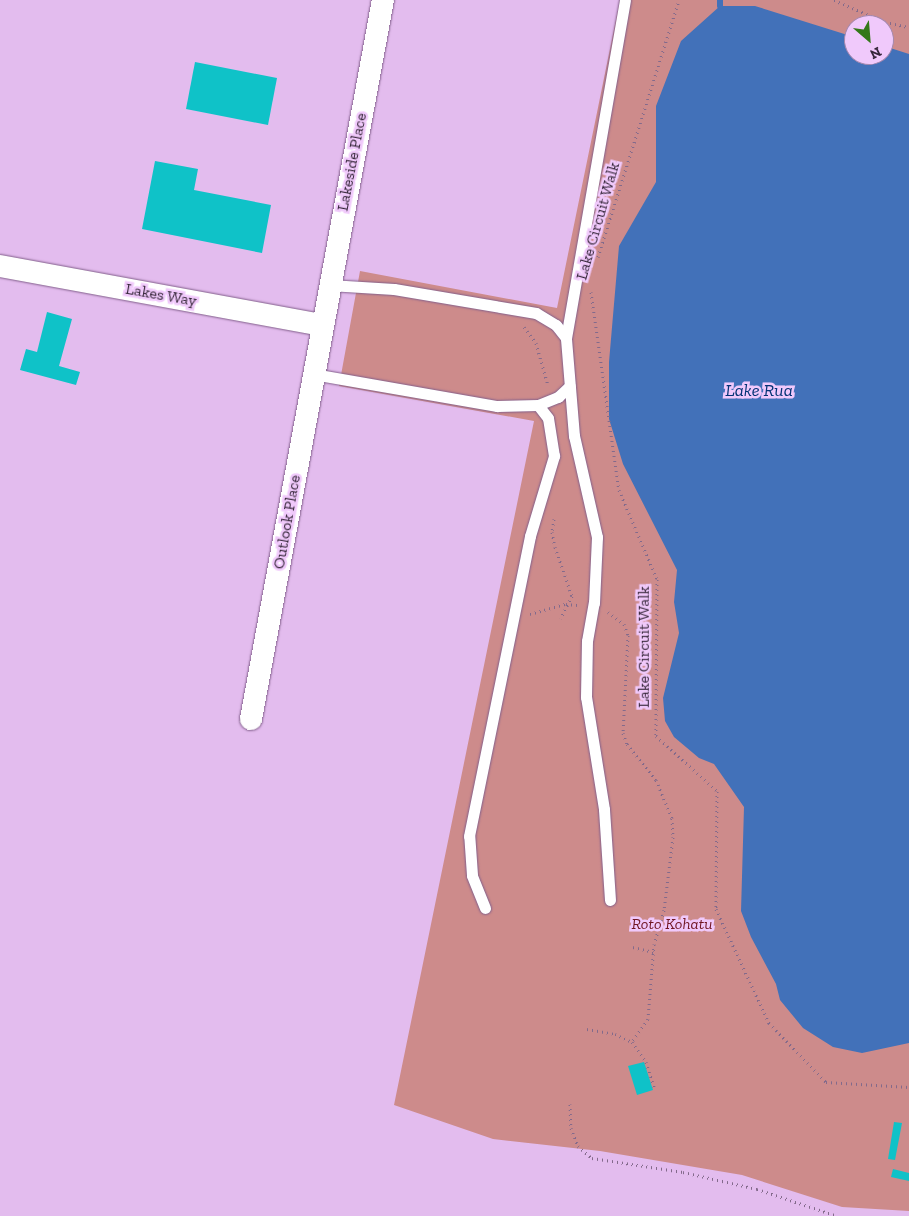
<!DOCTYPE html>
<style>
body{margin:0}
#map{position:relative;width:909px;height:1216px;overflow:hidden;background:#e3bcee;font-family:"Zilla Slab",serif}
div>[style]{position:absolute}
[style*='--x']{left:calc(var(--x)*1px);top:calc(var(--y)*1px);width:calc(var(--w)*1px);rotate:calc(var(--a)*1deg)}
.green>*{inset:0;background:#cd8b8b}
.water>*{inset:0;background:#4271b9}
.stream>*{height:6px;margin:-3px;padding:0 3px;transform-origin:3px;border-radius:3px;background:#4271b9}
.building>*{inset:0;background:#0fc2c8}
.path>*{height:3px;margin-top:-1.5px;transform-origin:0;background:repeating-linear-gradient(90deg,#836a8b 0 1px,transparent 0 5px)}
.roads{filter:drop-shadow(0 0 1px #825f8b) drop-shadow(0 0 1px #825f8b)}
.service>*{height:11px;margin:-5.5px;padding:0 5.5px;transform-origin:5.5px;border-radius:5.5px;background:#fff}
.minor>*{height:22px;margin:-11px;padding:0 11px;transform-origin:11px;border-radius:11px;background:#fff}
span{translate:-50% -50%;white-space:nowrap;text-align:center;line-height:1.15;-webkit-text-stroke:5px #f0c9fb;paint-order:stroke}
.street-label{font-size:16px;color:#352639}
.park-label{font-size:16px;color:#711623;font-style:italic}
.water-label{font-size:18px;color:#033375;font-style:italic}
.north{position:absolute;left:844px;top:15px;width:50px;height:50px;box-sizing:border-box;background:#f0c9fb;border:1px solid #a588ad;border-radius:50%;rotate:153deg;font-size:14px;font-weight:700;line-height:20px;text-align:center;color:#352639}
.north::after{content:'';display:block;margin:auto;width:18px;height:22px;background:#347819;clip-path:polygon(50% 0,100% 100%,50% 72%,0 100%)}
</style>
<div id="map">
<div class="green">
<div style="clip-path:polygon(evenodd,620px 0,909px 0,909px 1211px,842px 1207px,742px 1175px,600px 1151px,493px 1139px,394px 1105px,534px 421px,339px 386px,360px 271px,557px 308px,620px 0,854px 25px,884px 25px,884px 55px,854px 55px,854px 25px)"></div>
</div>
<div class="water">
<div style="clip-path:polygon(720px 6px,755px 6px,854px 37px,854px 55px,884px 55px,884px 46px,909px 54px,909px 1043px,862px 1053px,833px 1047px,803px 1028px,780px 1000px,776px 984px,751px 937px,741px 911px,744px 807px,714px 764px,699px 758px,674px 737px,665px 721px,663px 698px,679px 633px,674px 602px,677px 570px,623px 464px,609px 419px,609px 362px,619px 246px,656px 182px,656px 106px,681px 41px)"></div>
</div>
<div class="stream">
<div style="--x:720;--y:0;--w:6;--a:90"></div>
</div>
<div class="building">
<div style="clip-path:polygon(195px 62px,277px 78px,268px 125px,186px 109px)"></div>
<div style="clip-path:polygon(155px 161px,198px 169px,194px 190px,271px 205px,262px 253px,142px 229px)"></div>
<div style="clip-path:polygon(47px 312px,72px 319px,59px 366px,80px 372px,76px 385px,20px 370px,26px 349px,37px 352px)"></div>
<div style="clip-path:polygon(644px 1062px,653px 1090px,637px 1095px,628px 1066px)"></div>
<div style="clip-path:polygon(894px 1122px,902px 1123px,895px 1160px,888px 1159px)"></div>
<div style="clip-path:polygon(893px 1169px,909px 1173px,909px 1181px,891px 1177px)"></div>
</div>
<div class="path">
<div style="--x:834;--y:0;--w:56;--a:23.3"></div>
<div style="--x:885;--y:22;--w:25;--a:12"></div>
<div style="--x:598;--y:257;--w:269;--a:-72.5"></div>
<div style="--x:591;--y:292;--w:200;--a:82"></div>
<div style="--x:619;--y:490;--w:97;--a:66.9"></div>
<div style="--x:657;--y:579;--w:157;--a:90.4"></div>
<div style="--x:656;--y:736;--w:82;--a:42"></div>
<div style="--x:717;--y:791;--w:118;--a:90.5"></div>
<div style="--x:716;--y:909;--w:126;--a:65.1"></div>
<div style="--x:769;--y:1023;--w:82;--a:46"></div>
<div style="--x:826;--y:1082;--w:83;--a:3.4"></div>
<div style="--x:524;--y:327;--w:20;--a:53"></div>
<div style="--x:536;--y:343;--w:44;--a:74.1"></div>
<div style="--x:554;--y:519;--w:13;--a:99"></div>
<div style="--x:552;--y:532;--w:15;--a:79"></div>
<div style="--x:555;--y:547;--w:52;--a:70.9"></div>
<div style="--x:572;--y:596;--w:25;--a:117"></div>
<div style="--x:608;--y:612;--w:20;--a:37"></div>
<div style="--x:624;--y:624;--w:12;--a:70"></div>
<div style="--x:628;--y:635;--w:98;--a:92.9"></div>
<div style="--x:623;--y:733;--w:12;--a:70"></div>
<div style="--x:627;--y:744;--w:46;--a:51.1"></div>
<div style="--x:656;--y:780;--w:41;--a:67.2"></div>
<div style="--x:672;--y:818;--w:19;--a:87"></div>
<div style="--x:673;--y:837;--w:74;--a:97"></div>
<div style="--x:664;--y:910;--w:35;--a:106"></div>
<div style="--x:654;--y:944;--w:75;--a:94.6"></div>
<div style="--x:648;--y:1019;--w:28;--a:125"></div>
<div style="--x:530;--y:614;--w:37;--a:-16"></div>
<div style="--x:566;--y:604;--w:11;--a:5"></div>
<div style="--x:633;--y:947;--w:21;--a:14"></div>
<div style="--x:587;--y:1029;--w:28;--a:10"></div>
<div style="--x:615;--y:1034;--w:19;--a:25"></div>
<div style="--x:632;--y:1042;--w:24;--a:55"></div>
<div style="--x:646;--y:1062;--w:28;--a:72"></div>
<div style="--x:570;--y:1104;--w:24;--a:88"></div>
<div style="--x:571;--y:1128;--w:19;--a:69"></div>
<div style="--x:578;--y:1146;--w:18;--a:41"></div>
<div style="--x:592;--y:1158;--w:92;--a:8.7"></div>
<div style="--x:683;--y:1172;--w:76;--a:12.9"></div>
<div style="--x:757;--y:1189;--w:84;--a:18.6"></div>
</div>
<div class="roads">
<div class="service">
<div style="--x:329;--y:285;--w:65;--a:3.5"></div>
<div style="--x:394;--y:289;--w:144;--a:9.6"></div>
<div style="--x:536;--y:313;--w:23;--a:31"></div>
<div style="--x:556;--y:325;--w:16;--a:52"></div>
<div style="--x:313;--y:374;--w:187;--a:9.9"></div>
<div style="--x:497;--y:406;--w:41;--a:-1.4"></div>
<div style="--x:538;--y:405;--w:22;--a:-22"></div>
<div style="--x:558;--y:397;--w:16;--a:-43"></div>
<div style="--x:610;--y:900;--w:91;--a:-93.8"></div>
<div style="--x:604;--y:809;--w:113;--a:-99.1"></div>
<div style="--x:586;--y:697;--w:56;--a:-89"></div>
<div style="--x:587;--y:641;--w:39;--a:-80"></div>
<div style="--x:594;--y:603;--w:66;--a:-87.4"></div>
<div style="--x:597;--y:537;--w:104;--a:-102.8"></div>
<div style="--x:574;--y:436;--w:98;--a:-94.7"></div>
<div style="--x:566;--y:338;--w:343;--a:-80.1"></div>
<div style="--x:485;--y:908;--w:35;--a:-112"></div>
<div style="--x:472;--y:875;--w:39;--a:-94"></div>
<div style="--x:469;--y:836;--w:306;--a:-78.5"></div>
<div style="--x:530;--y:536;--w:84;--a:-73.3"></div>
<div style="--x:554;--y:456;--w:38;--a:-99"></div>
<div style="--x:548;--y:418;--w:16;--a:-128"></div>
</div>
<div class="minor">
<div style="--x:0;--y:266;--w:327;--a:10.4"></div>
<div style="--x:251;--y:719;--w:731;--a:-79.6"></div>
</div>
</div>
<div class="street-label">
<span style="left:352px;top:162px;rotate:-79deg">Lakeside Place</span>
<span style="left:598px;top:221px;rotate:-74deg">Lake Circuit Walk</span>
<span style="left:161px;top:295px;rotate:10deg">Lakes Way</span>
<span style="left:287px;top:522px;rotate:-80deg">Outlook Place</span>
<span style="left:644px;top:647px;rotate:-90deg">Lake Circuit Walk</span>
</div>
<div class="park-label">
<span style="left:672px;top:924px">Roto Kohatu</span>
</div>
<div class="water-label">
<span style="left:759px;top:390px">Lake Rua</span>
</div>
<div class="north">N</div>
</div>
